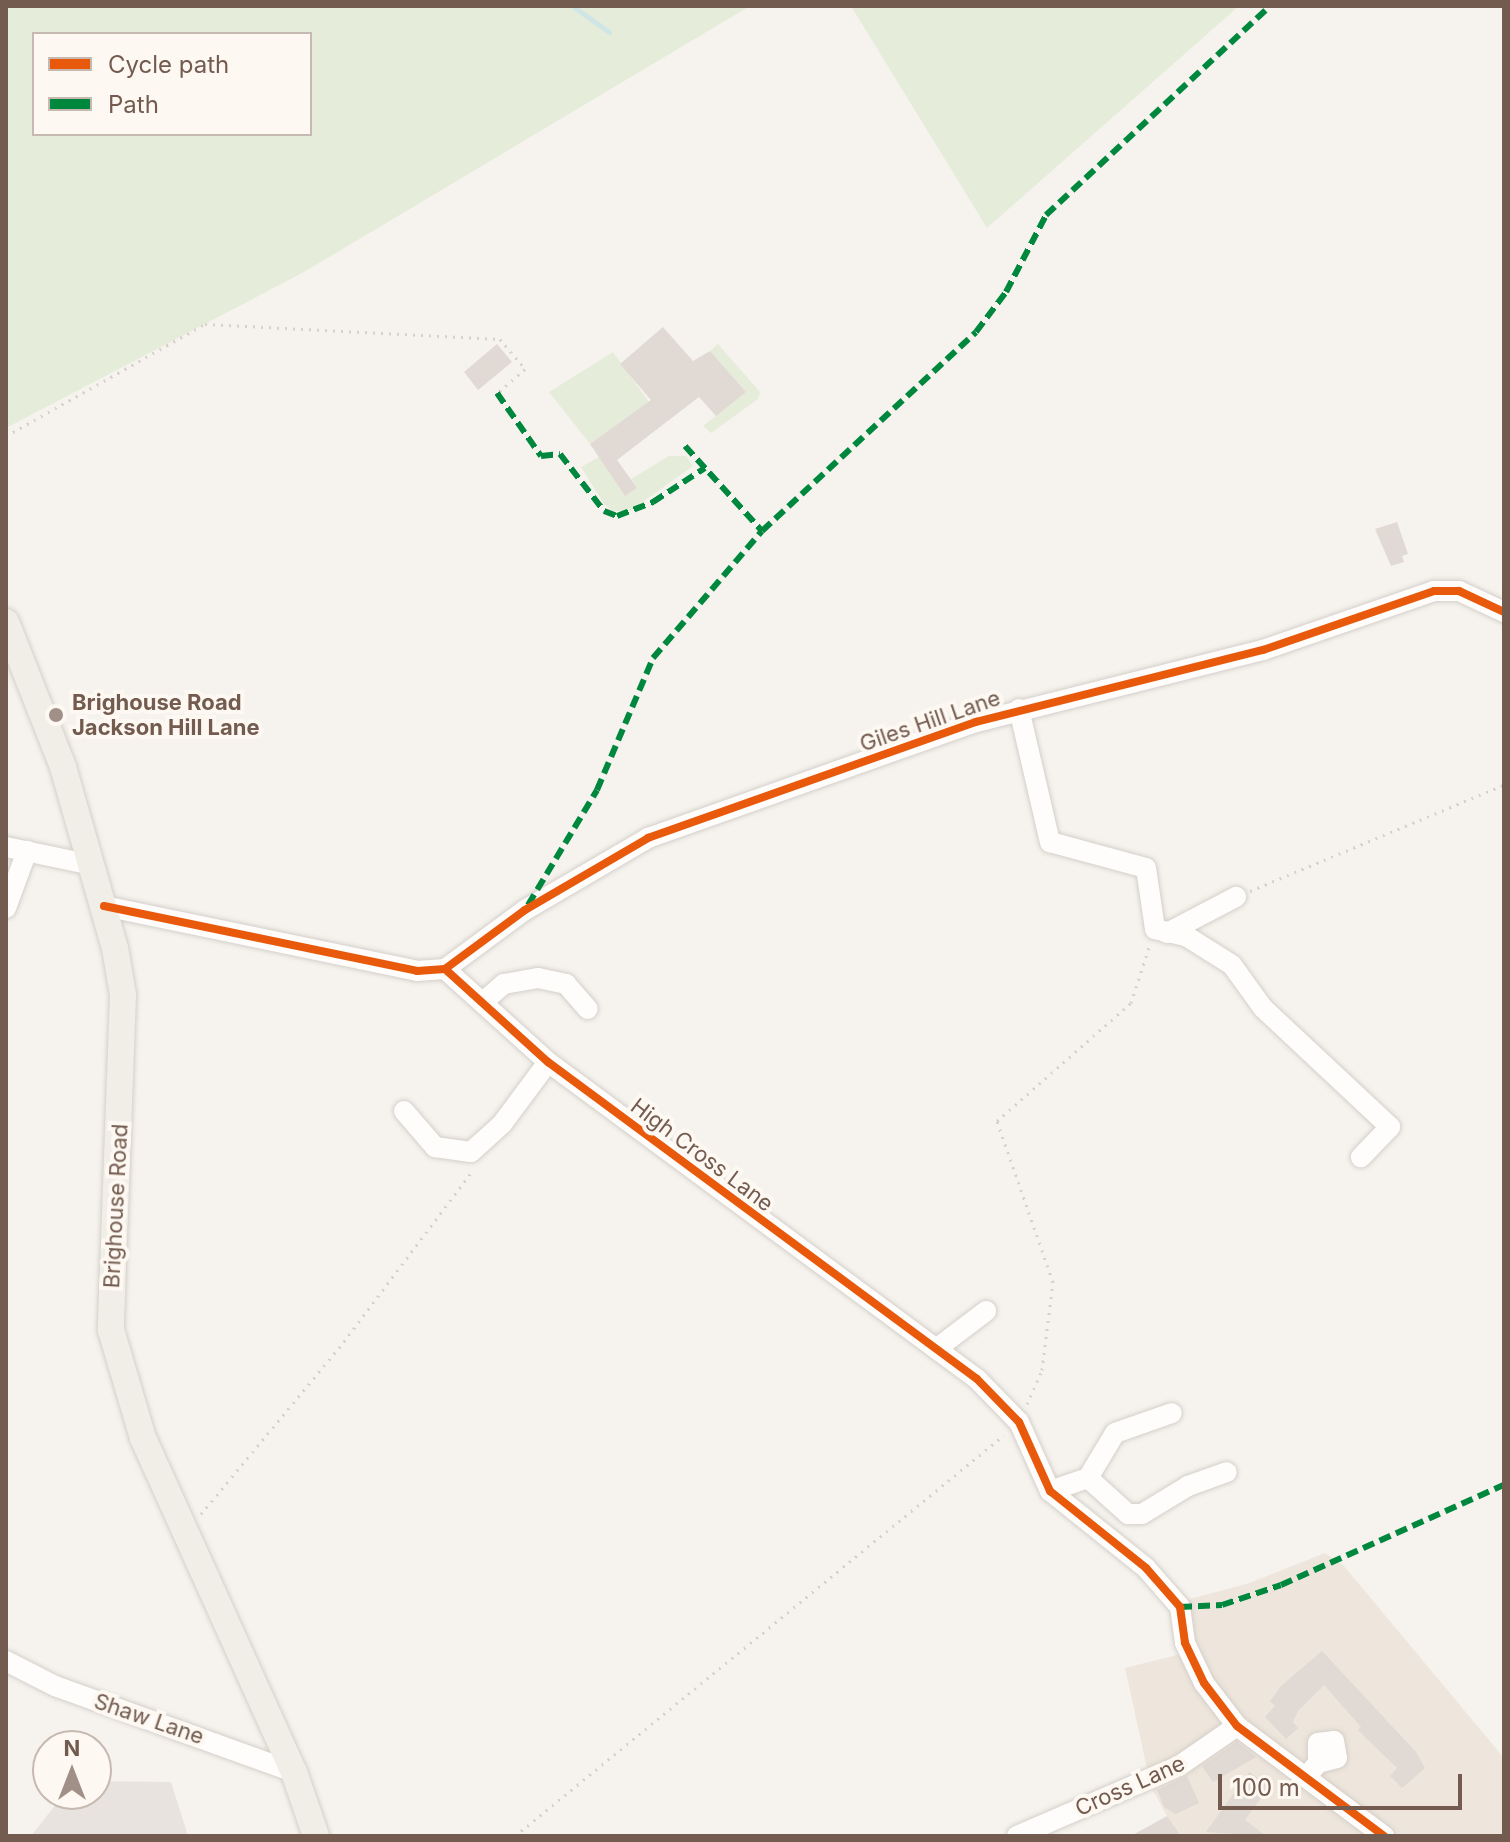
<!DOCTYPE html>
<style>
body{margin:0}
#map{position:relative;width:1510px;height:1842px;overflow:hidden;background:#f6f3ee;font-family:Inter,sans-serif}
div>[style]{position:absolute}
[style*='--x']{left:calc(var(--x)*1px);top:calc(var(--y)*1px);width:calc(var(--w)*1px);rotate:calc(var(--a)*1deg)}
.residential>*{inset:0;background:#eee6dc}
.industrial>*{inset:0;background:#e8e3df}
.green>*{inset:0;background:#e5ecda}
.stream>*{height:5px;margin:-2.5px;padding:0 2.5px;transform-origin:2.5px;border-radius:2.5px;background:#d0e5e6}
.building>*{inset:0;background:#e0d9d4}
.path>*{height:3px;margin-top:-1.5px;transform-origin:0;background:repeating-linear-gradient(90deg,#d7d1cd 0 2px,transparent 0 8px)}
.roads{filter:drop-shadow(0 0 2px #d4cfc9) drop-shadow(0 0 2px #d4cfc9)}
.minor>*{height:20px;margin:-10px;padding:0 10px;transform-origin:10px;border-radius:10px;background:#fefdfc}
.major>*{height:26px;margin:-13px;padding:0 13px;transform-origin:13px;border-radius:13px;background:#f1ede7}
.quiet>*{height:6px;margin-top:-3px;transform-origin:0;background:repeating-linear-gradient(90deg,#00873e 0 12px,transparent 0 18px)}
.cycleway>*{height:8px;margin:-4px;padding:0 4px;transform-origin:4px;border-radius:4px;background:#e8590c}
.dots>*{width:22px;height:22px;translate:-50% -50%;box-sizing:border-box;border:4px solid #fdf8f1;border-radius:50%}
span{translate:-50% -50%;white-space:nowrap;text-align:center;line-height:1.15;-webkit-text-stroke:8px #fdf8f1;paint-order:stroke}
.poi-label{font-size:22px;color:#735b50;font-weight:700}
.left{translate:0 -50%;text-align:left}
.street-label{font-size:22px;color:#735b50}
.frame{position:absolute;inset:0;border:8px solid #735b50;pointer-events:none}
.legend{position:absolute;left:32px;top:32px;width:280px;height:104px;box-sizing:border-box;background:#fdf8f1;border:2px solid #c6b9b1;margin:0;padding:10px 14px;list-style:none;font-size:24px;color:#735b50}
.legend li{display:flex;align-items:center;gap:16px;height:40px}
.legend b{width:40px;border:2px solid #c6b9b1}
.north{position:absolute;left:32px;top:1730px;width:80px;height:80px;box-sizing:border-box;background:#fdf8f1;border:2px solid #c6b9b1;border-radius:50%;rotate:0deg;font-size:22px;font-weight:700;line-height:32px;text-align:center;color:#735b50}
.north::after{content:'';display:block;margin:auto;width:28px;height:36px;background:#a19087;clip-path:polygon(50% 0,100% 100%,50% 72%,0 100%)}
.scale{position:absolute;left:1218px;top:1774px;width:244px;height:36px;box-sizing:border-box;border:4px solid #735b50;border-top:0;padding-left:10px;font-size:24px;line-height:28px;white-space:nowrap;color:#735b50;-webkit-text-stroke:6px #fdf8f1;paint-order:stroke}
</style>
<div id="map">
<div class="residential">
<div style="clip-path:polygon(1325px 1553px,1344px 1566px,1504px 1758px,1504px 1836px,1181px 1836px,1167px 1816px,1151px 1787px,1125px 1668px,1181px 1654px,1168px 1605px,1249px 1583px)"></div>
</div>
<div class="industrial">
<div style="clip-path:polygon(96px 1781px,171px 1782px,188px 1836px,31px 1836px,64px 1794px,96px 1794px)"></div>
</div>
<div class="green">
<div style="clip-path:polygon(evenodd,6px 6px,750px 6px,304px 272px,6px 428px,6px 6px,34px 34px,310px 34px,310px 134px,34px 134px,34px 34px)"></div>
<div style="clip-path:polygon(851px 6px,1239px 6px,987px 228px)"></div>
<div style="clip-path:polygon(718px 344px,760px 392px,758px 399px,711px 433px,703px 426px,746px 392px,710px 351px)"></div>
<div style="clip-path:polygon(613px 352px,649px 402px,590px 444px,549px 392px)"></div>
<div style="clip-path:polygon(669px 456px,686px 456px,693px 466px,630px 511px,612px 511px,604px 504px,581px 467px,599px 457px,625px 496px,637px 488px,631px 479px)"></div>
</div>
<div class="stream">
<div style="--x:574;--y:7;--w:43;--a:35.5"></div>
</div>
<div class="building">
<div style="clip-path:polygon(663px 327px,693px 361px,710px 351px,746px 392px,716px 416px,699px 397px,617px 460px,637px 488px,625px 496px,590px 444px,651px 400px,620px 364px)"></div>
<div style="clip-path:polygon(497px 344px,512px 362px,478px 390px,464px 372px)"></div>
<div style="clip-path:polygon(1397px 522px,1408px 554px,1402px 556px,1404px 562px,1391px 566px,1375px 529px)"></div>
<div style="clip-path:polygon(1322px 1651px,1416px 1752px,1425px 1768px,1402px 1788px,1390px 1776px,1397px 1768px,1358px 1730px,1361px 1727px,1324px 1685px,1298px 1711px,1293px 1722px,1298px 1728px,1286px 1739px,1265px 1717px,1275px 1706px,1270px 1701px,1281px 1686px)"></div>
<div style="clip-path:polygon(1237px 1742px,1256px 1757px,1213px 1782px,1202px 1766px)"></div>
<div style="clip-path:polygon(1249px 1772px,1270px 1786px,1245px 1820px,1266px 1836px,1206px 1832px)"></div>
<div style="clip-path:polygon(1187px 1776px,1199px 1803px,1176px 1814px,1164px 1807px,1157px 1790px)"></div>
<div style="clip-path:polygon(1167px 1816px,1181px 1836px,1131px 1836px)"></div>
</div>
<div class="path">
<div style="--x:6;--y:436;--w:228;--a:-29.4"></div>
<div style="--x:205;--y:324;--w:295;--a:2.9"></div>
<div style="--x:500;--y:339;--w:39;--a:50"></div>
<div style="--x:525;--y:369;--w:37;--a:139"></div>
<div style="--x:1250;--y:891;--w:275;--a:-22.7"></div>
<div style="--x:1027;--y:1404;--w:37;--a:-66"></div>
<div style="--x:1042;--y:1370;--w:89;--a:-82.9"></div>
<div style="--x:1053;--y:1282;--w:170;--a:-109.2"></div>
<div style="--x:997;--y:1121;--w:179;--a:-41.4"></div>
<div style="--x:1131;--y:1003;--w:62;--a:-72.1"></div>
<div style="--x:201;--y:1514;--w:216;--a:-50.3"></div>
<div style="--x:339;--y:1348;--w:224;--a:-53"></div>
<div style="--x:515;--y:1836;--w:632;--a:-39.35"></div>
</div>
<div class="roads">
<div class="minor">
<div style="--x:1019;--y:709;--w:137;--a:76.9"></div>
<div style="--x:1050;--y:842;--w:99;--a:15.2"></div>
<div style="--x:1146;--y:868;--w:62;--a:81.6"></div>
<div style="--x:1155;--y:929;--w:32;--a:13"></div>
<div style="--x:1186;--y:936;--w:54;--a:32.2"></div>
<div style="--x:1232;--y:965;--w:53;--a:54.2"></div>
<div style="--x:1263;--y:1008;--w:174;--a:43.1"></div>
<div style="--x:1390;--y:1127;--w:42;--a:134"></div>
<div style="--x:6;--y:847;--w:88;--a:11.8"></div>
<div style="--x:104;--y:906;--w:320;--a:11.7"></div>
<div style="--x:417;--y:971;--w:28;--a:-4"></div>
<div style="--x:445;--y:969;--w:139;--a:42.1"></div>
<div style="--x:548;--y:1062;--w:533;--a:36.46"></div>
<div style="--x:977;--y:1379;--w:60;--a:45.7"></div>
<div style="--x:1019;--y:1422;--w:76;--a:65.8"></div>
<div style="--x:1050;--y:1491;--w:123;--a:38.7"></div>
<div style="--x:1146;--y:1568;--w:52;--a:48.9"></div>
<div style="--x:1180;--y:1607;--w:36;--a:82"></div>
<div style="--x:1185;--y:1643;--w:44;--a:64.6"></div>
<div style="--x:1204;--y:1683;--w:54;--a:52.5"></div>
<div style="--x:1237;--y:1726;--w:184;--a:36.8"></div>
<div style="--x:6;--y:908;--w:61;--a:-69.8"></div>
<div style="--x:1167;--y:933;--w:78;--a:-27.6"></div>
<div style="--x:445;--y:969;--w:99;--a:-36.4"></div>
<div style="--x:525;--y:910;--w:143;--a:-30.3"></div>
<div style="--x:648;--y:838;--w:348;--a:-19.5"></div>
<div style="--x:976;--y:722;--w:296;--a:-14.1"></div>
<div style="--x:1263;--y:650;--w:181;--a:-19"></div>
<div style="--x:1434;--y:591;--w:25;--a:0"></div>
<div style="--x:1459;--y:591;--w:50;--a:25"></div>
<div style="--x:483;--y:1002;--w:28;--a:-41"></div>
<div style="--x:504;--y:984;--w:35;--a:-10"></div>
<div style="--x:538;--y:978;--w:29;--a:12"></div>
<div style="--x:566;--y:984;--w:33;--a:49"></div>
<div style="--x:404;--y:1111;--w:48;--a:49.3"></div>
<div style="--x:435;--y:1147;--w:36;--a:8"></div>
<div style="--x:471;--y:1152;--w:42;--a:-42.1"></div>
<div style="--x:502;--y:1124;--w:77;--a:-53.4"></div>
<div style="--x:936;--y:1349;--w:63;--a:-37.2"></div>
<div style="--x:1088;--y:1478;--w:52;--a:-59"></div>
<div style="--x:1115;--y:1433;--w:60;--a:-19.3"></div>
<div style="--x:1050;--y:1491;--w:40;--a:-18.9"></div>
<div style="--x:1088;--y:1478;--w:54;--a:42"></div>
<div style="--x:1128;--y:1514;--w:14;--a:0"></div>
<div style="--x:1142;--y:1514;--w:54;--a:-31.3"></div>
<div style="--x:1188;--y:1486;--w:41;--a:-19.7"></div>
<div style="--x:6;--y:1661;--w:55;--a:27"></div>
<div style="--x:55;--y:1686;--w:254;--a:19.8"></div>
<div style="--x:1306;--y:1777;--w:18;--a:-49"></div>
<div style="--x:1318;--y:1763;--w:20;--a:-90"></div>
<div style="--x:1318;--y:1743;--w:16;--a:-7"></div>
<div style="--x:1334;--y:1741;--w:17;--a:80"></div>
<div style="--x:1337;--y:1758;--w:20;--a:165"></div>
<div style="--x:1017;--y:1836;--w:176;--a:-23.4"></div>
<div style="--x:1179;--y:1766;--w:70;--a:-34.6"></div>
</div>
<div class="major">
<div style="--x:6;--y:622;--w:156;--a:68.5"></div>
<div style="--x:63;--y:767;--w:188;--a:74"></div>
<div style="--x:115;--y:948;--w:48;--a:80.3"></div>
<div style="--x:123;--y:995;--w:335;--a:92.1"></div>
<div style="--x:111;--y:1330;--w:113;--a:73.5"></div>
<div style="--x:143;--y:1438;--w:367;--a:65.7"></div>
<div style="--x:294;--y:1772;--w:68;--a:71"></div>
</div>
</div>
<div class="quiet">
<div style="--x:497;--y:393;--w:77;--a:55.1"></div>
<div style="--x:541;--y:456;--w:19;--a:-6"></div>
<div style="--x:560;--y:454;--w:72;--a:52.3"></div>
<div style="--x:604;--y:511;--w:14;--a:21"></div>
<div style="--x:617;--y:516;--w:39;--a:-21"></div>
<div style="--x:653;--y:502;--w:62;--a:-33.2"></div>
<div style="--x:685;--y:446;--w:115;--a:47.8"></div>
<div style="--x:528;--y:905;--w:134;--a:-59"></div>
<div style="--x:597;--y:790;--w:143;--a:-67"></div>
<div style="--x:653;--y:658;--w:167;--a:-49.4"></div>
<div style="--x:762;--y:531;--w:292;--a:-42.9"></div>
<div style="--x:976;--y:332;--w:50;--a:-53.1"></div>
<div style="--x:1006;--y:292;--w:87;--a:-62.5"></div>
<div style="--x:1046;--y:215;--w:306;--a:-43"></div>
<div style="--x:1180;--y:1607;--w:42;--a:-2.7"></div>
<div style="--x:1222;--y:1605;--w:62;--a:-18.7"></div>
<div style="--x:1281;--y:1585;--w:244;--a:-24.2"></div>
</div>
<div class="cycleway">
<div style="--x:104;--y:906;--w:320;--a:11.7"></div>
<div style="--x:417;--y:971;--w:28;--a:-4"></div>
<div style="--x:445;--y:969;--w:139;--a:42.1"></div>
<div style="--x:548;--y:1062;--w:533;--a:36.46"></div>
<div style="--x:977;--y:1379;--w:60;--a:45.7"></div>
<div style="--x:1019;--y:1422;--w:76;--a:65.8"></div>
<div style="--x:1050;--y:1491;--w:123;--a:38.7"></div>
<div style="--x:1146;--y:1568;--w:52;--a:48.9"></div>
<div style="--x:1180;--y:1607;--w:36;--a:82"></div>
<div style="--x:1185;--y:1643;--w:44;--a:64.6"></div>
<div style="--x:1204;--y:1683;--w:54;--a:52.5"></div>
<div style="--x:1237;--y:1726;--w:184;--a:36.8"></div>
<div style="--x:445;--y:969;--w:99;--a:-36.4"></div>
<div style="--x:525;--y:910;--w:143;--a:-30.3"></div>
<div style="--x:648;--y:838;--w:348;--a:-19.5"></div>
<div style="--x:976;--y:722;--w:296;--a:-14.1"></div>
<div style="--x:1263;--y:650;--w:181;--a:-19"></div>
<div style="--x:1434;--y:591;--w:25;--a:0"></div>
<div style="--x:1459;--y:591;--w:50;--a:25"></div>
</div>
<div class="dots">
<div style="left:56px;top:715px;background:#a19087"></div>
</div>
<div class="poi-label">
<span class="left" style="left:72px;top:715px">Brighouse Road<br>Jackson Hill Lane</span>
</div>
<div class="street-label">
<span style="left:930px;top:721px;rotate:-19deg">Giles Hill Lane</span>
<span style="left:702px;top:1155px;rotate:37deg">High Cross Lane</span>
<span style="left:116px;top:1206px;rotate:-87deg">Brighouse Road</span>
<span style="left:149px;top:1719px;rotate:19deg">Shaw Lane</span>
<span style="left:1130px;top:1786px;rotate:-24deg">Cross Lane</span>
</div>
<div class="frame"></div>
<ul class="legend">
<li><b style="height:10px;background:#e8590c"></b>Cycle path</li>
<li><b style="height:10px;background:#00873e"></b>Path</li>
</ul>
<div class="north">N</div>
<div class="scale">100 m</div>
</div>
